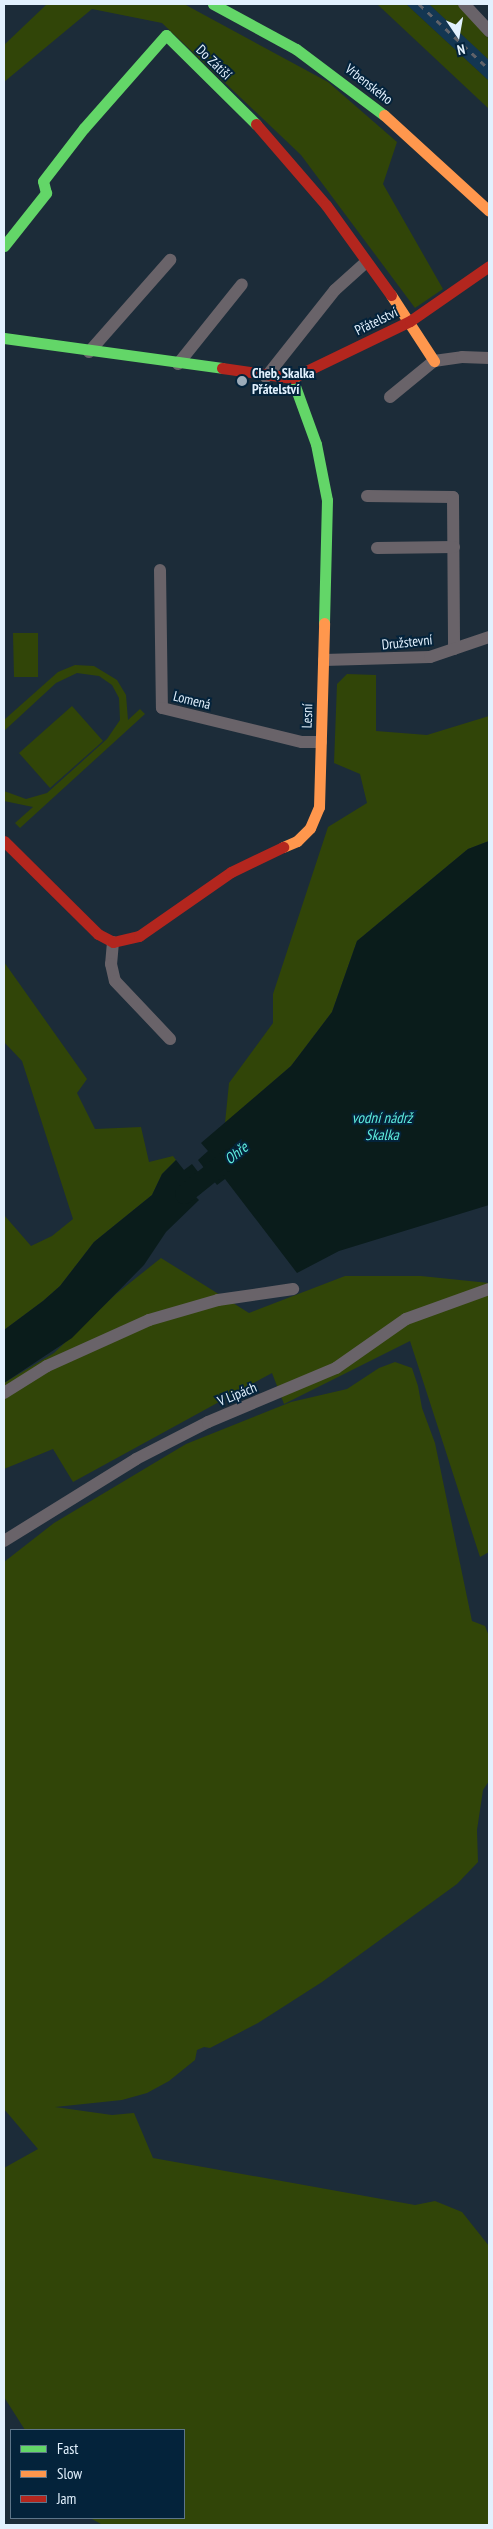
<!DOCTYPE html>
<meta charset="utf-8">
<style>
body{margin:0}
#map{position:relative;width:493px;height:2529px;overflow:hidden;background:#1c2c39;font-family:"PT Sans Narrow",sans-serif}
div>[style]{position:absolute}
[style*='--x']{left:calc(var(--x)*1px);top:calc(var(--y)*1px);width:calc(var(--w)*1px);rotate:calc(var(--a)*1deg)}
.built>*{inset:0;background:#133652}
.green>*{inset:0;background:#314508}
.water>*{inset:0;background:#0a1c1b}
.river>*{height:19px;margin:-9.5px;padding:0 9.5px;transform-origin:9.5px;border-radius:9.5px;background:#0a1c1b}
.street>*{height:12px;margin:-6px;padding:0 6px;transform-origin:6px;border-radius:6px;background:#696369}
.fast>*{height:11px;margin:-5.5px;padding:0 5.5px;transform-origin:5.5px;border-radius:5.5px;background:#63d668}
.slow>*{height:11px;margin:-5.5px;padding:0 5.5px;transform-origin:5.5px;border-radius:5.5px;background:#ff974d}
.jam>*{height:11px;margin:-5.5px;padding:0 5.5px;transform-origin:5.5px;border-radius:5.5px;background:#b3261e}
.rail>*{height:3px;margin-top:-1.5px;transform-origin:0;background:repeating-linear-gradient(90deg,#606269 0 6px,transparent 0 12px)}
.dots>*{width:14px;height:14px;translate:-50% -50%;box-sizing:border-box;border:2px solid #04233b;border-radius:50%}
span{translate:-50% -50%;white-space:nowrap;text-align:center;line-height:1.15;-webkit-text-stroke:4px #04233b;paint-order:stroke}
.street-label{font-size:14px;color:#e2f1fe}
.poi-label{font-size:14px;color:#e2f1fe;font-weight:700}
.left{translate:0 -50%;text-align:left}
.water-label{font-size:15px;color:#5eebdd;font-style:italic}
.frame{position:absolute;inset:0;border:5px solid #e2f1fe;pointer-events:none}
.legend{position:absolute;left:10px;top:2429px;width:175px;height:90px;box-sizing:border-box;background:#04233b;border:1px solid #5d7589;margin:0;padding:6px 9px;list-style:none;font-size:15px;color:#e2f1fe}
.legend li{display:flex;align-items:center;gap:10px;height:25px}
.legend b{width:25px;border:1px solid #5d7589}
.north{position:absolute;left:433px;top:10px;width:50px;height:50px;-webkit-text-stroke:4px #04233b;paint-order:stroke;rotate:168deg;font-size:14px;font-weight:700;line-height:20px;text-align:center;color:#e2f1fe}
.north::after{content:'';display:block;margin:auto;width:18px;height:22px;background:#e2f1fe;clip-path:polygon(50% 0,100% 100%,50% 72%,0 100%)}
</style>
<div id="map">
<div class="built">
<div style="clip-path:polygon(406px 4px,429px 4px,479px 50px,489px 60px,489px 81px)"></div>
</div>
<div class="green">
<div style="clip-path:polygon(47px 4px,184px 4px,328px 82px,397px 142px,383px 184px,443px 289px,415px 308px,301px 155px,162px 23px,92px 9px,4px 82px,4px 45px)"></div>
<div style="clip-path:polygon(377px 4px,406px 4px,489px 81px,489px 109px)"></div>
<div style="clip-path:polygon(429px 4px,458px 4px,489px 39px,489px 60px)"></div>
<div style="clip-path:polygon(13px 633px,38px 633px,38px 677px,14px 677px)"></div>
<div style="clip-path:polygon(75px 665px,94px 666px,117px 680px,126px 695px,128px 720px,140px 709px,145px 714px,20px 828px,15px 823px,33px 807px,4px 801px,4px 791px,26px 799px,47px 793px,107px 739px,120px 720px,119px 698px,112px 685px,99px 676px,77px 673px,56px 683px,4px 731px,4px 720px,58px 672px)"></div>
<div style="clip-path:polygon(347px 674px,376px 675px,376px 731px,427px 735px,489px 716px,489px 841px,468px 849px,357px 941px,332px 1012px,291px 1066px,225px 1123px,229px 1083px,273px 1023px,273px 994px,328px 827px,367px 803px,360px 774px,334px 763px,337px 684px)"></div>
<div style="clip-path:polygon(72px 706px,103px 741px,50px 788px,19px 753px)"></div>
<div style="clip-path:polygon(4px 962px,87px 1079px,77px 1093px,95px 1129px,141px 1127px,149px 1162px,173px 1156px,176px 1160px,162px 1174px,152px 1195px,94px 1242px,60px 1286px,43px 1301px,4px 1330px,4px 1215px,31px 1246px,52px 1236px,73px 1219px,22px 1061px,4px 1042px)"></div>
<div style="clip-path:polygon(161px 1258px,249px 1313px,345px 1276px,421px 1276px,489px 1283px,489px 1552px,480px 1557px,410px 1341px,284px 1404px,272px 1373px,73px 1482px,53px 1449px,4px 1469px,4px 1383px,54px 1353px,116px 1294px)"></div>
<div style="clip-path:polygon(395px 1362px,412px 1368px,418px 1386px,422px 1408px,435px 1443px,472px 1621px,485px 1626px,489px 1636px,489px 1781px,483px 1790px,477px 1830px,478px 1862px,457px 1884px,322px 1982px,258px 2023px,210px 2048px,204px 2047px,197px 2050px,195px 2060px,169px 2081px,147px 2093px,122px 2100px,55px 2107px,112px 2115px,134px 2113px,153px 2158px,415px 2205px,435px 2201px,462px 2212px,489px 2246px,489px 2525px,103px 2525px,90px 2518px,184px 2518px,184px 2430px,25px 2430px,4px 2397px,4px 2168px,38px 2149px,4px 2109px,4px 1562px,54px 1523px,186px 1444px,291px 1402px,347px 1389px,379px 1368px)"></div>
</div>
<div class="water">
<div style="clip-path:polygon(489px 841px,489px 1205px,339px 1251px,297px 1273px,225px 1179px,217px 1185px,198px 1160px,208px 1151px,201px 1143px,291px 1066px,332px 1012px,357px 941px,468px 849px)"></div>
<div style="clip-path:polygon(176px 1160px,184px 1170px,192px 1164px,209px 1186px,196px 1197px,199px 1200px,166px 1232px,144px 1265px,72px 1338px,4px 1383px,4px 1330px,43px 1301px,60px 1286px,94px 1242px,152px 1195px,162px 1174px)"></div>
</div>
<div class="river">
<div style="--x:184;--y:1194;--w:58;--a:-38.7"></div>
</div>
<div class="street">
<div style="--x:464;--y:4;--w:37;--a:47"></div>
<div style="--x:89;--y:352;--w:123;--a:-48.6"></div>
<div style="--x:178;--y:364;--w:102;--a:-51.3"></div>
<div style="--x:266;--y:377;--w:111;--a:-51.6"></div>
<div style="--x:335;--y:290;--w:40;--a:-42"></div>
<div style="--x:390;--y:397;--w:57;--a:-39.3"></div>
<div style="--x:434;--y:361;--w:28;--a:-8"></div>
<div style="--x:462;--y:357;--w:27;--a:2"></div>
<div style="--x:367;--y:496;--w:86;--a:0.7"></div>
<div style="--x:453;--y:497;--w:152;--a:89.6"></div>
<div style="--x:377;--y:548;--w:77;--a:-0.7"></div>
<div style="--x:160;--y:570;--w:138;--a:89.2"></div>
<div style="--x:162;--y:708;--w:144;--a:13.7"></div>
<div style="--x:302;--y:742;--w:19;--a:0"></div>
<div style="--x:324;--y:660;--w:106;--a:-1.6"></div>
<div style="--x:430;--y:657;--w:62;--a:-18.7"></div>
<div style="--x:113;--y:942;--w:22;--a:95"></div>
<div style="--x:111;--y:964;--w:17;--a:77"></div>
<div style="--x:115;--y:981;--w:80;--a:46.5"></div>
<div style="--x:4;--y:1393;--w:51;--a:-32.1"></div>
<div style="--x:47;--y:1366;--w:112;--a:-24.3"></div>
<div style="--x:149;--y:1320;--w:72;--a:-16.2"></div>
<div style="--x:218;--y:1300;--w:76;--a:-8.3"></div>
<div style="--x:4;--y:1541;--w:155;--a:-31.8"></div>
<div style="--x:136;--y:1459;--w:81;--a:-27.2"></div>
<div style="--x:208;--y:1422;--w:139;--a:-22.9"></div>
<div style="--x:336;--y:1368;--w:85;--a:-35"></div>
<div style="--x:406;--y:1319;--w:88;--a:-19.9"></div>
</div>
<div class="fast">
<div style="--x:213;--y:4;--w:94;--a:28.5"></div>
<div style="--x:296;--y:49;--w:110;--a:36.9"></div>
<div style="--x:4;--y:246;--w:68;--a:-51.6"></div>
<div style="--x:46;--y:193;--w:12;--a:-104"></div>
<div style="--x:43;--y:181;--w:67;--a:-52.3"></div>
<div style="--x:84;--y:128;--w:124;--a:-48.6"></div>
<div style="--x:166;--y:35;--w:127;--a:44.7"></div>
<div style="--x:4;--y:338;--w:220;--a:7.8"></div>
<div style="--x:292;--y:378;--w:70;--a:70"></div>
<div style="--x:316;--y:444;--w:57;--a:78.9"></div>
<div style="--x:327;--y:500;--w:123;--a:91.4"></div>
</div>
<div class="slow">
<div style="--x:384;--y:115;--w:142;--a:42.4"></div>
<div style="--x:391;--y:295;--w:79;--a:56.9"></div>
<div style="--x:283;--y:847;--w:15;--a:-23"></div>
<div style="--x:297;--y:841;--w:18;--a:-45"></div>
<div style="--x:310;--y:828;--w:23;--a:-67"></div>
<div style="--x:319;--y:807;--w:184;--a:-88.4"></div>
</div>
<div class="jam">
<div style="--x:256;--y:124;--w:107;--a:49.2"></div>
<div style="--x:326;--y:205;--w:111;--a:54.2"></div>
<div style="--x:222;--y:368;--w:71;--a:8.1"></div>
<div style="--x:292;--y:378;--w:131;--a:-25.8"></div>
<div style="--x:410;--y:321;--w:96;--a:-34.8"></div>
<div style="--x:4;--y:841;--w:132;--a:44.7"></div>
<div style="--x:98;--y:934;--w:17;--a:28"></div>
<div style="--x:113;--y:942;--w:27;--a:-13"></div>
<div style="--x:139;--y:936;--w:112;--a:-34.8"></div>
<div style="--x:231;--y:872;--w:58;--a:-25.7"></div>
</div>
<div class="rail">
<div style="--x:419;--y:4;--w:96;--a:42.9"></div>
</div>
<div class="dots">
<div style="left:242px;top:381px;background:#9dacb9"></div>
</div>
<div class="street-label">
<span style="left:214px;top:62px;rotate:44deg">Do Zátiší</span>
<span style="left:369px;top:84px;rotate:38deg">Vrbenského</span>
<span style="left:376px;top:321px;rotate:-26deg">Přátelství</span>
<span style="left:407px;top:642px;rotate:-6deg">Družstevní</span>
<span style="left:192px;top:700px;rotate:14deg">Lomená</span>
<span style="left:307px;top:716px;rotate:-88deg">Lesní</span>
<span style="left:237px;top:1394px;rotate:-22deg">V Lipách</span>
</div>
<div class="poi-label">
<span class="left" style="left:252px;top:381px">Cheb, Skalka<br>Přátelství</span>
</div>
<div class="water-label">
<span style="left:382px;top:1126px">vodní nádrž<br>Skalka</span>
<span style="left:236px;top:1153px;rotate:-38deg">Ohře</span>
</div>
<div class="frame"></div>
<ul class="legend">
<li><b style="height:6px;background:#63d668"></b>Fast</li>
<li><b style="height:6px;background:#ff974d"></b>Slow</li>
<li><b style="height:6px;background:#b3261e"></b>Jam</li>
</ul>
<div class="north">N</div>
</div>
